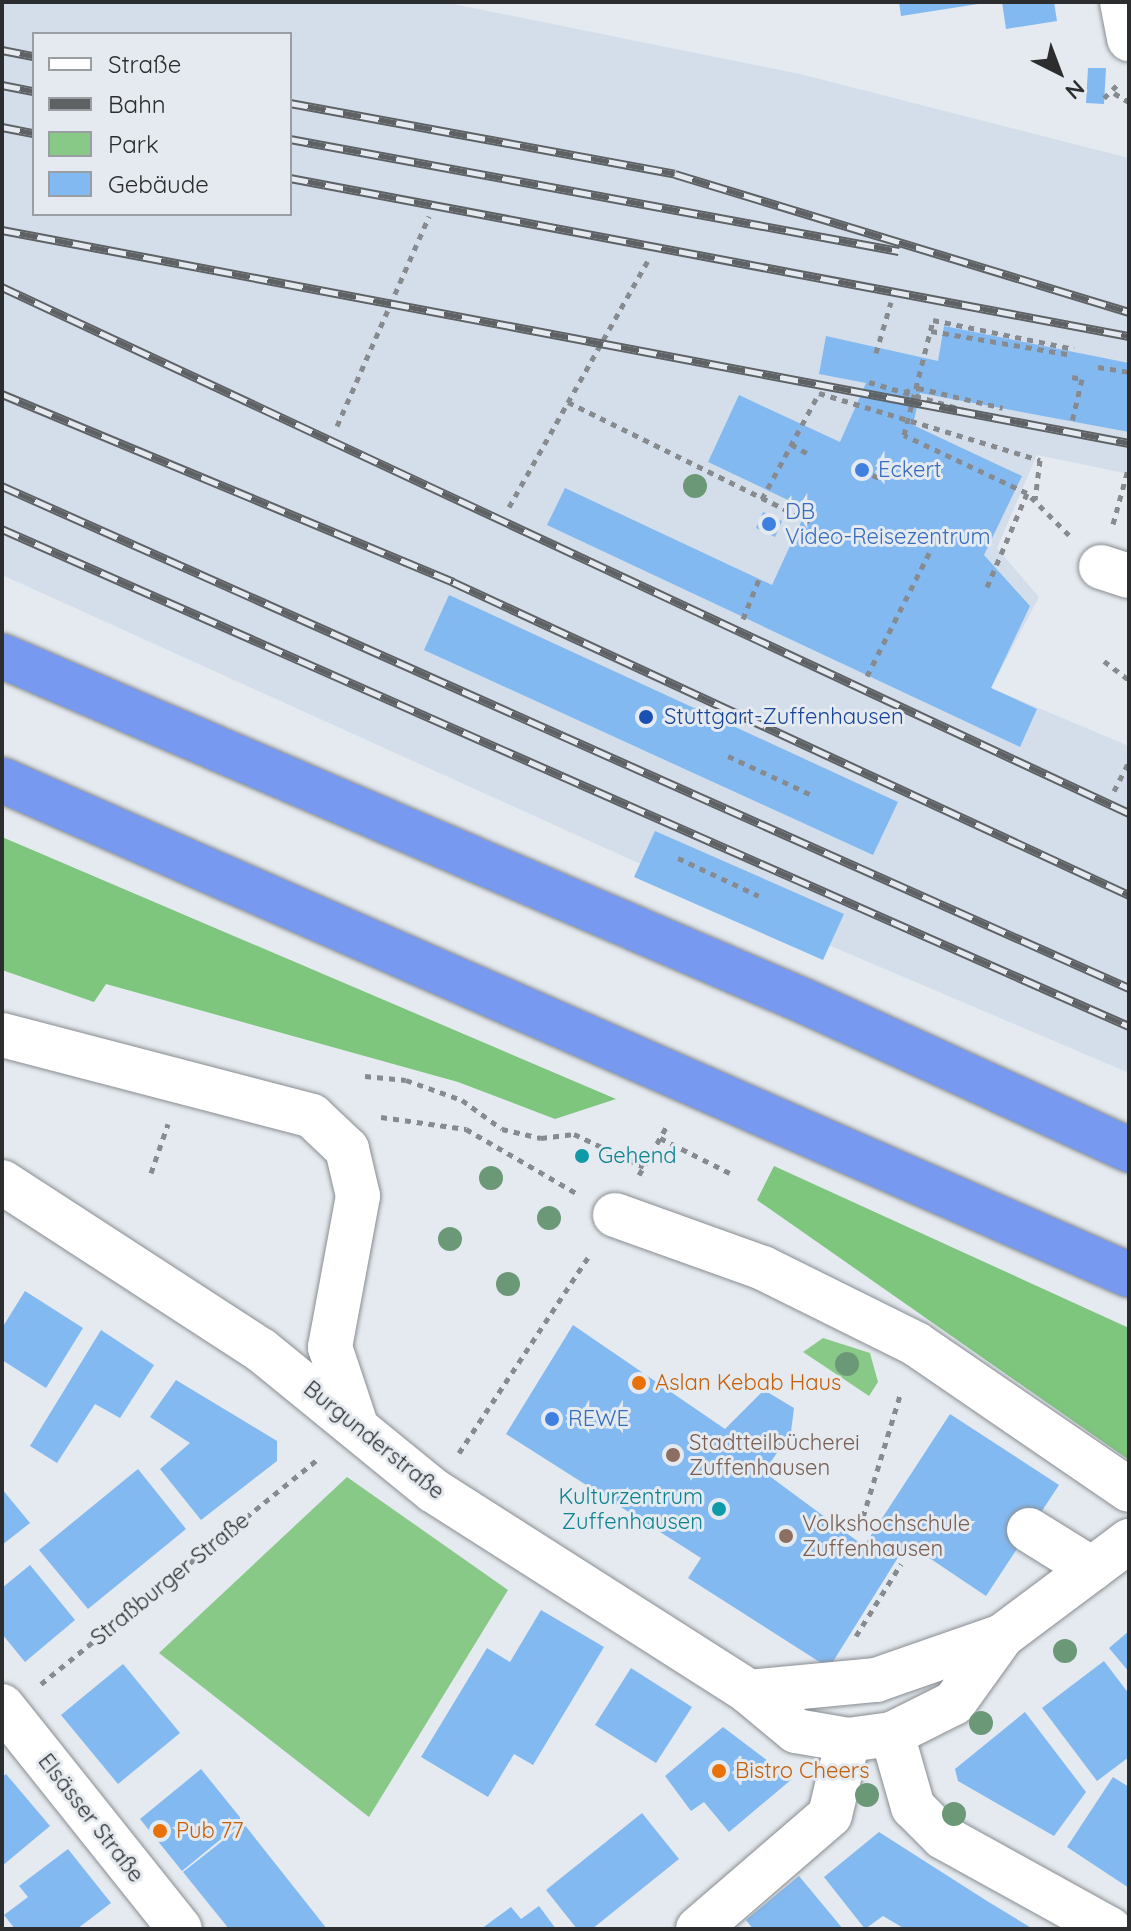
<!DOCTYPE html>
<meta charset="utf-8">
<style>
body{margin:0}
#map{position:relative;width:1131px;height:1931px;overflow:hidden;background:#e4eaef;font-family:Quicksand,sans-serif}
div>[style]{position:absolute}
[style*='--x']{left:calc(var(--x)*1px);top:calc(var(--y)*1px);width:calc(var(--w)*1px);rotate:calc(var(--a)*1deg)}
.built>*{inset:0;background:#d4deea}
.green>*{inset:0;background:#89c988}
.forest>*{inset:0;background:#7ec57e}
.building>*{inset:0;background:#83b9f1}
.path>*{height:5px;margin-top:-2.5px;transform-origin:0;background:repeating-linear-gradient(90deg,#878b8f 0 6px,transparent 0 12px)}
.roads{filter:drop-shadow(0 0 2px #888d92) drop-shadow(0 0 2px #888d92)}
.minor>*{height:44px;margin:-22px;padding:0 22px;transform-origin:22px;border-radius:22px;background:#fff}
.highway>*{height:44px;margin:-22px;padding:0 22px;transform-origin:22px;border-radius:22px;background:#7799f0}
.rail>*{height:9px;margin-top:-4.5px;transform-origin:0;background:repeating-linear-gradient(90deg,#e4eaef 0 18px,#5f6265 0 36px);box-sizing:border-box;border-block:2px solid #5f6265}
.trees>*{width:24px;height:24px;margin:-12px;border-radius:50%;background:#6b9977}
.dots>*{width:22px;height:22px;translate:-50% -50%;box-sizing:border-box;border:4px solid #e4eaef;border-radius:50%}
span{translate:-50% -50%;white-space:nowrap;text-align:center;line-height:1.15;-webkit-text-stroke:6px #e4eaef;paint-order:stroke}
.shop-label{font-size:22px;color:#366cbe}
.left{translate:0 -50%;text-align:left}
.transit-label{font-size:22px;color:#164399}
.culture-label{font-size:22px;color:#0d838f}
.right{translate:-100% -50%;text-align:right}
.food-label{font-size:22px;color:#c56008}
.street-label{font-size:22px;color:#2b2d2f}
.education-label{font-size:22px;color:#785e54}
.frame{position:absolute;inset:0;border:4px solid #2b2d2f;pointer-events:none}
.legend{position:absolute;left:32px;top:32px;width:260px;height:184px;box-sizing:border-box;background:#e4eaef;border:2px solid #9a9ea2;margin:0;padding:10px 14px;list-style:none;font-size:24px;color:#2b2d2f}
.legend li{display:flex;align-items:center;gap:16px;height:40px}
.legend b{width:40px;border:2px solid #9a9ea2}
.north{position:absolute;left:1019px;top:32px;width:80px;height:80px;-webkit-text-stroke:6px #e4eaef;paint-order:stroke;rotate:138deg;font-size:22px;font-weight:700;line-height:32px;text-align:center;color:#2b2d2f}
.north::after{content:'';display:block;margin:auto;width:28px;height:36px;background:#2b2d2f;clip-path:polygon(50% 0,100% 100%,50% 72%,0 100%)}
</style>
<div id="map">
<div class="built">
<div style="clip-path:polygon(evenodd,2px 2px,443px 2px,800px 74px,1129px 158px,1129px 474px,1037px 455px,997px 548px,1039px 597px,991px 688px,1129px 746px,1129px 1073px,669px 877px,2px 575px,2px 2px,34px 34px,290px 34px,290px 214px,34px 214px,34px 34px)"></div>
</div>
<div class="green">
<div style="clip-path:polygon(823px 1338px,870px 1353px,878px 1382px,869px 1396px,803px 1352px)"></div>
<div style="clip-path:polygon(347px 1477px,508px 1590px,369px 1817px,159px 1653px)"></div>
</div>
<div class="forest">
<div style="clip-path:polygon(2px 837px,616px 1099px,555px 1119px,458px 1082px,106px 984px,94px 1002px,2px 970px)"></div>
<div style="clip-path:polygon(774px 1166px,1129px 1328px,1129px 1460px,757px 1200px)"></div>
</div>
<div class="building">
<div style="clip-path:polygon(899px 2px,978px 2px,978px 4px,901px 16px)"></div>
<div style="clip-path:polygon(1002px 2px,1054px 2px,1057px 21px,1006px 29px)"></div>
<div style="clip-path:polygon(1088px 68px,1106px 68px,1104px 104px,1086px 103px)"></div>
<div style="clip-path:polygon(944px 326px,1129px 363px,1129px 432px,920px 393px,913px 425px,1022px 476px,984px 555px,1030px 606px,991px 688px,1037px 709px,1020px 747px,547px 525px,565px 488px,772px 585px,807px 509px,708px 462px,739px 395px,840px 442px,866px 383px,819px 374px,826px 336px,938px 361px)"></div>
<div style="clip-path:polygon(763px 512px,782px 521px,775px 537px,756px 528px)"></div>
<div style="clip-path:polygon(449px 595px,898px 802px,873px 855px,424px 650px)"></div>
<div style="clip-path:polygon(655px 831px,844px 914px,823px 960px,634px 877px)"></div>
<div style="clip-path:polygon(25px 1291px,83px 1328px,46px 1388px,2px 1360px,2px 1328px)"></div>
<div style="clip-path:polygon(573px 1325px,725px 1429px,764px 1390px,794px 1408px,791px 1432px,764px 1472px,864px 1546px,950px 1414px,1059px 1485px,986px 1596px,907px 1543px,829px 1668px,688px 1578px,701px 1558px,506px 1434px)"></div>
<div style="clip-path:polygon(101px 1330px,154px 1365px,120px 1418px,95px 1404px,57px 1463px,30px 1446px)"></div>
<div style="clip-path:polygon(176px 1380px,277px 1441px,277px 1461px,201px 1520px,160px 1469px,190px 1443px,150px 1417px)"></div>
<div style="clip-path:polygon(138px 1469px,186px 1529px,88px 1609px,39px 1550px)"></div>
<div style="clip-path:polygon(2px 1489px,30px 1523px,2px 1545px)"></div>
<div style="clip-path:polygon(30px 1565px,75px 1620px,25px 1662px,2px 1634px,2px 1588px)"></div>
<div style="clip-path:polygon(541px 1610px,604px 1647px,533px 1765px,514px 1754px,488px 1797px,421px 1757px,487px 1648px,510px 1662px)"></div>
<div style="clip-path:polygon(1129px 1631px,1129px 1672px,1109px 1648px)"></div>
<div style="clip-path:polygon(1104px 1661px,1129px 1694px,1129px 1757px,1097px 1781px,1042px 1708px)"></div>
<div style="clip-path:polygon(123px 1664px,180px 1733px,118px 1784px,61px 1715px)"></div>
<div style="clip-path:polygon(631px 1668px,692px 1707px,656px 1763px,595px 1725px)"></div>
<div style="clip-path:polygon(1025px 1712px,1086px 1792px,1054px 1836px,958px 1781px,955px 1769px)"></div>
<div style="clip-path:polygon(723px 1727px,792px 1779px,729px 1832px,704px 1802px,691px 1811px,665px 1776px)"></div>
<div style="clip-path:polygon(201px 1769px,243px 1821px,182px 1871px,140px 1819px)"></div>
<div style="clip-path:polygon(6px 1774px,50px 1826px,2px 1866px,2px 1777px)"></div>
<div style="clip-path:polygon(1113px 1777px,1129px 1787px,1129px 1888px,1067px 1847px)"></div>
<div style="clip-path:polygon(642px 1813px,679px 1859px,592px 1929px,577px 1929px,546px 1890px)"></div>
<div style="clip-path:polygon(244px 1824px,327px 1929px,229px 1929px,183px 1872px)"></div>
<div style="clip-path:polygon(879px 1832px,987px 1901px,1033px 1929px,905px 1929px,883px 1916px,865px 1929px,824px 1877px)"></div>
<div style="clip-path:polygon(68px 1849px,111px 1903px,77px 1929px,15px 1929px,4px 1915px,28px 1897px,19px 1886px)"></div>
<div style="clip-path:polygon(799px 1876px,843px 1929px,753px 1929px,746px 1920px)"></div>
<div style="clip-path:polygon(539px 1906px,556px 1929px,481px 1929px,511px 1907px,521px 1919px)"></div>
</div>
<div class="path">
<div style="--x:1114;--y:93;--w:17;--a:31"></div>
<div style="--x:1104;--y:98;--w:23;--a:-45"></div>
<div style="--x:931;--y:331;--w:144;--a:9.6"></div>
<div style="--x:876;--y:353;--w:53;--a:-73.6"></div>
<div style="--x:1098;--y:367;--w:31;--a:9"></div>
<div style="--x:1072;--y:377;--w:10;--a:11"></div>
<div style="--x:1082;--y:379;--w:44;--a:103.1"></div>
<div style="--x:869;--y:382;--w:134;--a:16.4"></div>
<div style="--x:904;--y:392;--w:15;--a:-16"></div>
<div style="--x:918;--y:388;--w:87;--a:13.2"></div>
<div style="--x:568;--y:402;--w:275;--a:26.3"></div>
<div style="--x:337;--y:426;--w:229;--a:-66.3"></div>
<div style="--x:791;--y:444;--w:22;--a:30"></div>
<div style="--x:862;--y:470;--w:21;--a:25"></div>
<div style="--x:762;--y:499;--w:120;--a:-61.7"></div>
<div style="--x:819;--y:393;--w:231;--a:16.9"></div>
<div style="--x:1040;--y:460;--w:40;--a:97.1"></div>
<div style="--x:509;--y:507;--w:287;--a:-60.6"></div>
<div style="--x:1113;--y:524;--w:60;--a:-74.6"></div>
<div style="--x:1069;--y:535;--w:59;--a:-135"></div>
<div style="--x:1027;--y:493;--w:136;--a:-154.8"></div>
<div style="--x:904;--y:435;--w:119;--a:-75.8"></div>
<div style="--x:933;--y:320;--w:144;--a:11.6"></div>
<div style="--x:987;--y:587;--w:102;--a:-66.9"></div>
<div style="--x:743;--y:619;--w:43;--a:-68.2"></div>
<div style="--x:1104;--y:661;--w:31;--a:37"></div>
<div style="--x:867;--y:676;--w:138;--a:-63.2"></div>
<div style="--x:728;--y:756;--w:90;--a:24.9"></div>
<div style="--x:1114;--y:791;--w:34;--a:-63"></div>
<div style="--x:678;--y:858;--w:89;--a:25.1"></div>
<div style="--x:365;--y:1076;--w:41;--a:5.6"></div>
<div style="--x:406;--y:1080;--w:59;--a:19.7"></div>
<div style="--x:462;--y:1100;--w:49;--a:35.9"></div>
<div style="--x:502;--y:1129;--w:40;--a:13"></div>
<div style="--x:541;--y:1138;--w:33;--a:-7"></div>
<div style="--x:574;--y:1134;--w:77;--a:25.2"></div>
<div style="--x:381;--y:1117;--w:86;--a:8"></div>
<div style="--x:466;--y:1129;--w:127;--a:30.2"></div>
<div style="--x:660;--y:1138;--w:78;--a:26.6"></div>
<div style="--x:151;--y:1173;--w:52;--a:-70.9"></div>
<div style="--x:639;--y:1175;--w:59;--a:-60.4"></div>
<div style="--x:459;--y:1453;--w:238;--a:-56.6"></div>
<div style="--x:863;--y:1517;--w:131;--a:-73.1"></div>
<div style="--x:856;--y:1636;--w:85;--a:-58"></div>
<div style="--x:41;--y:1684;--w:358;--a:-39.1"></div>
</div>
<div class="roads">
<div class="minor">
<div style="--x:1122;--y:2;--w:38;--a:79"></div>
<div style="--x:1101;--y:567;--w:29;--a:18"></div>
<div style="--x:2;--y:1035;--w:320;--a:14.6"></div>
<div style="--x:312;--y:1116;--w:48;--a:43.3"></div>
<div style="--x:347;--y:1149;--w:48;--a:76.8"></div>
<div style="--x:358;--y:1196;--w:154;--a:100.5"></div>
<div style="--x:330;--y:1347;--w:85;--a:71.6"></div>
<div style="--x:2;--y:1182;--w:309;--a:33"></div>
<div style="--x:261;--y:1350;--w:223;--a:39.2"></div>
<div style="--x:434;--y:1491;--w:374;--a:32.5"></div>
<div style="--x:749;--y:1692;--w:61;--a:39.7"></div>
<div style="--x:796;--y:1731;--w:53;--a:9.8"></div>
<div style="--x:848;--y:1740;--w:44;--a:-7.8"></div>
<div style="--x:892;--y:1734;--w:69;--a:-26.6"></div>
<div style="--x:954;--y:1703;--w:82;--a:-54.4"></div>
<div style="--x:615;--y:1215;--w:157;--a:19.7"></div>
<div style="--x:763;--y:1268;--w:171;--a:26.4"></div>
<div style="--x:916;--y:1344;--w:258;--a:34.4"></div>
<div style="--x:1029;--y:1530;--w:74;--a:31.8"></div>
<div style="--x:749;--y:1692;--w:128;--a:-5.4"></div>
<div style="--x:876;--y:1680;--w:133;--a:-19.2"></div>
<div style="--x:1002;--y:1636;--w:159;--a:-36.8"></div>
<div style="--x:2;--y:1706;--w:285;--a:51.4"></div>
<div style="--x:892;--y:1734;--w:76;--a:74"></div>
<div style="--x:913;--y:1807;--w:42;--a:45"></div>
<div style="--x:943;--y:1837;--w:191;--a:28.9"></div>
<div style="--x:698;--y:1929;--w:174;--a:-40.8"></div>
<div style="--x:830;--y:1815;--w:77;--a:-76.5"></div>
</div>
<div class="highway">
<div style="--x:2;--y:656;--w:873;--a:23.28"></div>
<div style="--x:804;--y:1001;--w:358;--a:24.6"></div>
<div style="--x:2;--y:780;--w:1231;--a:23.71"></div>
</div>
</div>
<div class="rail">
<div style="--x:2;--y:50;--w:33;--a:11"></div>
<div style="--x:2;--y:85;--w:33;--a:11"></div>
<div style="--x:290;--y:103;--w:391;--a:10.4"></div>
<div style="--x:675;--y:174;--w:475;--a:16.9"></div>
<div style="--x:2;--y:127;--w:33;--a:11"></div>
<div style="--x:290;--y:139;--w:619;--a:10.42"></div>
<div style="--x:290;--y:178;--w:854;--a:10.67"></div>
<div style="--x:2;--y:230;--w:1147;--a:10.7"></div>
<div style="--x:2;--y:287;--w:1244;--a:25.02"></div>
<div style="--x:2;--y:394;--w:489;--a:22.6"></div>
<div style="--x:453;--y:582;--w:745;--a:24.84"></div>
<div style="--x:2;--y:486;--w:1234;--a:24.01"></div>
<div style="--x:2;--y:529;--w:1232;--a:23.8"></div>
</div>
<div class="trees">
<div style="left:695px;top:486px"></div>
<div style="left:491px;top:1178px"></div>
<div style="left:549px;top:1218px"></div>
<div style="left:450px;top:1239px"></div>
<div style="left:508px;top:1284px"></div>
<div style="left:847px;top:1364px"></div>
<div style="left:1065px;top:1651px"></div>
<div style="left:981px;top:1723px"></div>
<div style="left:867px;top:1795px"></div>
<div style="left:954px;top:1814px"></div>
</div>
<div class="dots">
<div style="left:862px;top:470px;background:#3f7fe0"></div>
<div style="left:769px;top:524px;background:#3f7fe0"></div>
<div style="left:646px;top:717px;background:#1a4fb4"></div>
<div style="left:582px;top:1156px;background:#0f9aa8"></div>
<div style="left:639px;top:1383px;background:#e8710a"></div>
<div style="left:552px;top:1419px;background:#3f7fe0"></div>
<div style="left:673px;top:1455px;background:#8d6e63"></div>
<div style="left:719px;top:1509px;background:#0f9aa8"></div>
<div style="left:786px;top:1536px;background:#8d6e63"></div>
<div style="left:719px;top:1771px;background:#e8710a"></div>
<div style="left:160px;top:1831px;background:#e8710a"></div>
</div>
<div class="shop-label">
<span class="left" style="left:878px;top:470px">Eckert</span>
<span class="left" style="left:785px;top:524px">DB<br>Video-Reisezentrum</span>
<span class="left" style="left:568px;top:1419px">REWE</span>
</div>
<div class="transit-label">
<span class="left" style="left:664px;top:717px">Stuttgart-Zuffenhausen</span>
</div>
<div class="culture-label">
<span class="left" style="left:598px;top:1156px">Gehend</span>
<span class="right" style="left:703px;top:1509px">Kulturzentrum<br>Zuffenhausen</span>
</div>
<div class="food-label">
<span class="left" style="left:655px;top:1383px">Aslan Kebab Haus</span>
<span class="left" style="left:735px;top:1771px">Bistro Cheers</span>
<span class="left" style="left:176px;top:1831px">Pub 77</span>
</div>
<div class="street-label">
<span style="left:374px;top:1440px;rotate:39deg">Burgunderstraße</span>
<span style="left:170px;top:1579px;rotate:-39deg">Straßburger Straße</span>
<span style="left:91px;top:1818px;rotate:52deg">Elsässer Straße</span>
</div>
<div class="education-label">
<span class="left" style="left:689px;top:1455px">Stadtteilbücherei<br>Zuffenhausen</span>
<span class="left" style="left:802px;top:1536px">Volkshochschule<br>Zuffenhausen</span>
</div>
<div class="frame"></div>
<ul class="legend">
<li><b style="height:10px;background:#fff"></b>Straße</li>
<li><b style="height:10px;background:#5f6265"></b>Bahn</li>
<li><b style="height:22px;background:#89c988"></b>Park</li>
<li><b style="height:22px;background:#83b9f1"></b>Gebäude</li>
</ul>
<div class="north">N</div>
</div>
